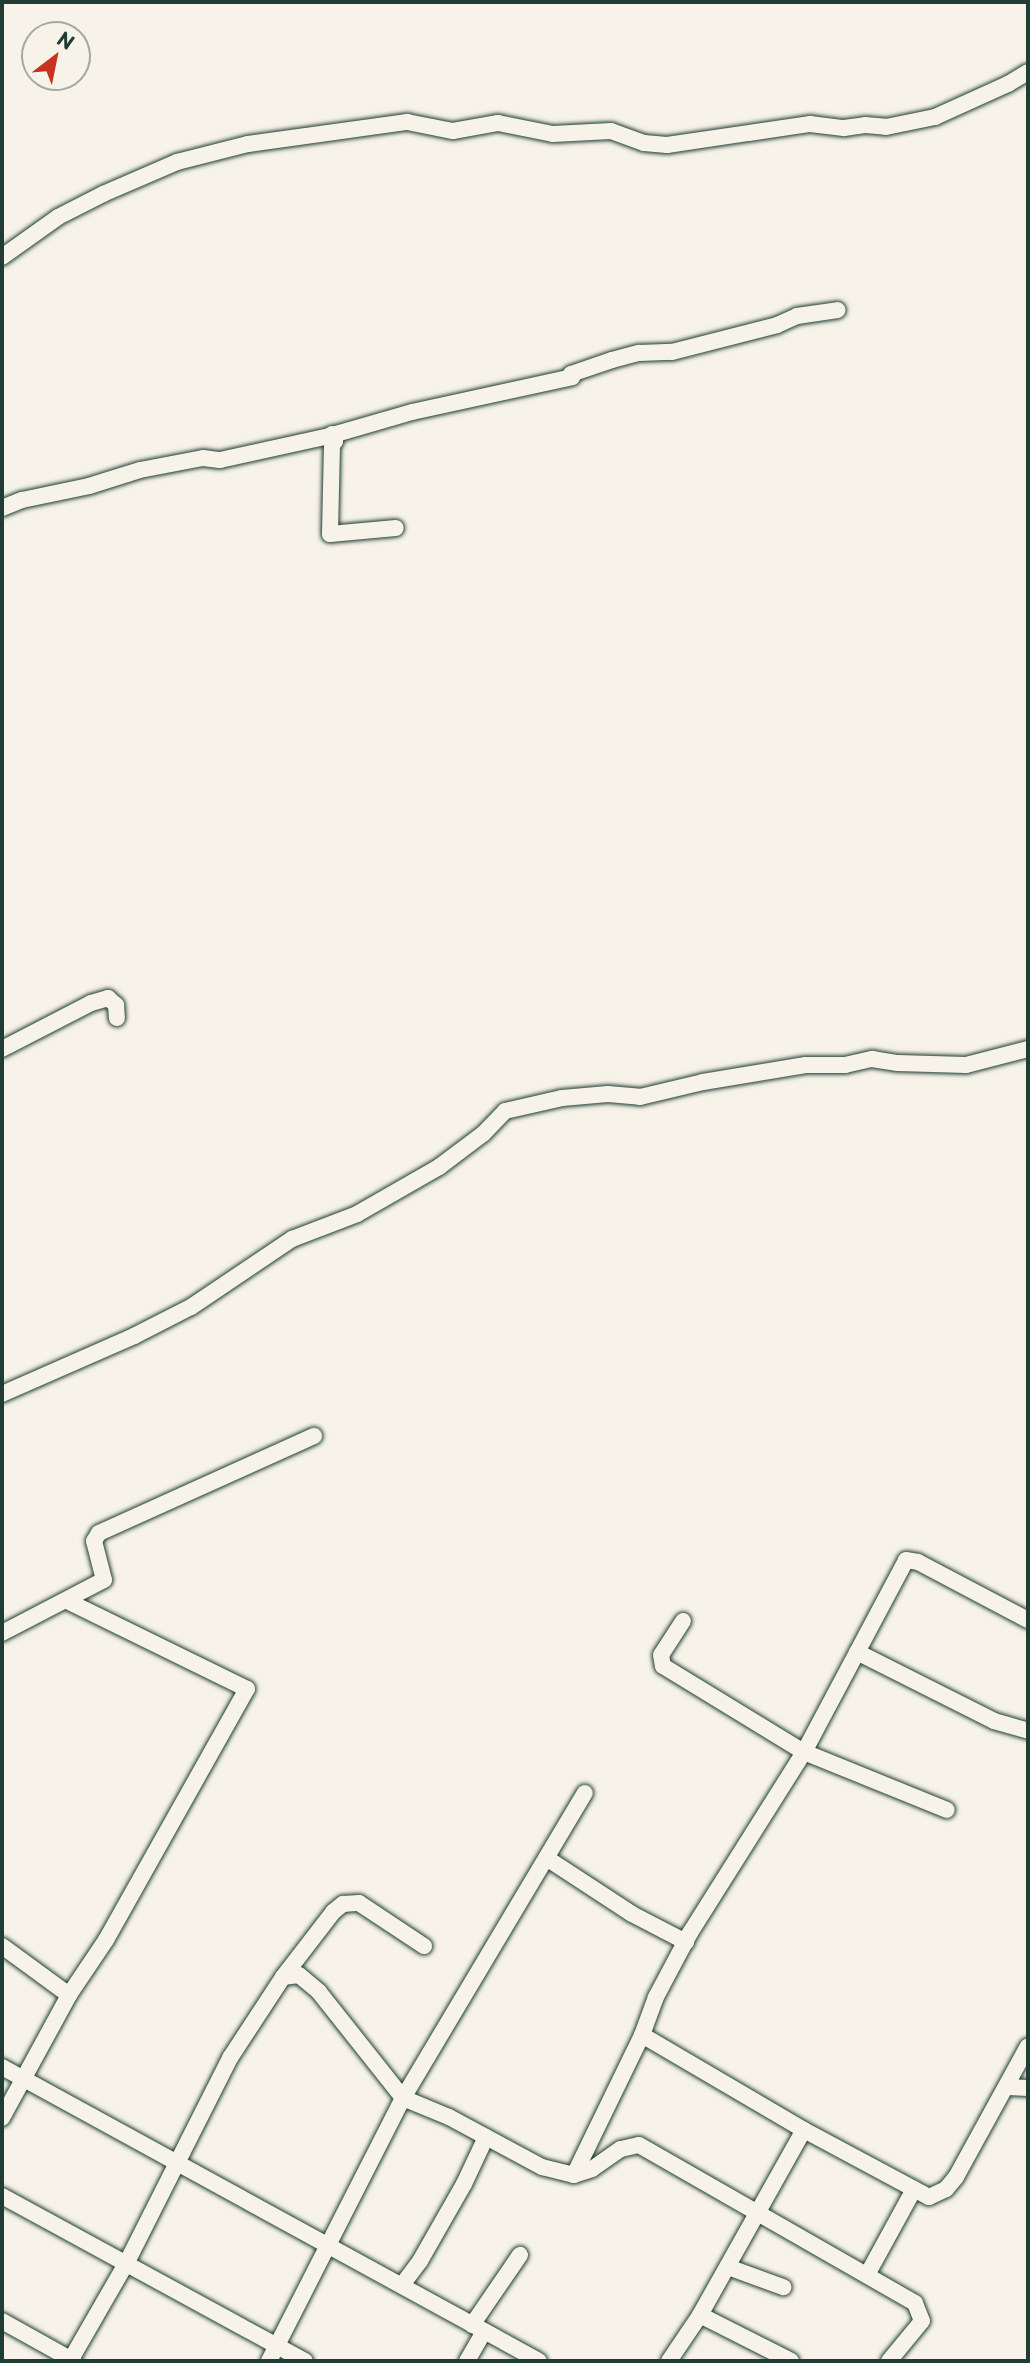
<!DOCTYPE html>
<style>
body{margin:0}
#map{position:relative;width:1030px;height:2363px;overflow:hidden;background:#f7f3e8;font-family:"Playpen Sans",sans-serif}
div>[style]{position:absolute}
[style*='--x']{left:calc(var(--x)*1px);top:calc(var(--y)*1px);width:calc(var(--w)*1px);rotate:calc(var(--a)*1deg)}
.roads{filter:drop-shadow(0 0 2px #1f3d34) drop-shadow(0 0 2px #1f3d34)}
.minor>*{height:16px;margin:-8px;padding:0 8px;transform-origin:8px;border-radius:8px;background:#f7f3e8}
span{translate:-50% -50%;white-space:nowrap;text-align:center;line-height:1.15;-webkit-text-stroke:5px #f7f3e8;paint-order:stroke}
.frame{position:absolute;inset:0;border:4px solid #1f3d34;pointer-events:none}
.north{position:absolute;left:21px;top:21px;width:70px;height:70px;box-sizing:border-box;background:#f7f3e8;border:2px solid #a1aaa0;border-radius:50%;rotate:32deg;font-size:19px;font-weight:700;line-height:28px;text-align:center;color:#1f3d34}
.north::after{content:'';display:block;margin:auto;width:24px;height:32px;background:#c8321e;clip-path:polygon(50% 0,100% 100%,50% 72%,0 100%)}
</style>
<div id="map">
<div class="roads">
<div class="minor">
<div style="--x:2;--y:257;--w:69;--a:-35.5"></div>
<div style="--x:58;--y:217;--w:51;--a:-27.1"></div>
<div style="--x:103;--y:194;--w:81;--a:-23.4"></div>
<div style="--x:177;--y:162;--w:73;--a:-14.2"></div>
<div style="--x:248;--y:144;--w:161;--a:-7.9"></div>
<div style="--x:407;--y:122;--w:47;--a:11.1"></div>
<div style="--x:453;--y:131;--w:46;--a:-10.1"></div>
<div style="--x:498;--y:123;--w:56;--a:11.3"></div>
<div style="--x:553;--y:134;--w:58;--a:-3"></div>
<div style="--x:611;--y:131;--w:35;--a:20"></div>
<div style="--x:644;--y:143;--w:23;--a:5"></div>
<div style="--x:667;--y:145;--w:145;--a:-8.4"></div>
<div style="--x:810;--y:124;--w:34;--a:7"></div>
<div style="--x:844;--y:128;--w:21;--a:-8"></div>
<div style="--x:865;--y:125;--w:21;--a:5"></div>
<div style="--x:886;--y:127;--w:50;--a:-11.5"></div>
<div style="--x:935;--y:117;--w:80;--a:-24.3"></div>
<div style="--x:1008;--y:84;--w:23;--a:-31"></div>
<div style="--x:332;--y:434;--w:8;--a:67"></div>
<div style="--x:335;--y:441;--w:5;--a:127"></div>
<div style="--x:332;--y:445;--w:89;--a:91.3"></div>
<div style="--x:330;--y:534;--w:66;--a:-5.2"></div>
<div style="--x:2;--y:508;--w:22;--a:-22"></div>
<div style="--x:22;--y:500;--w:68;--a:-11.8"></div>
<div style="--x:89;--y:486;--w:53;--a:-17.4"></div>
<div style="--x:140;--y:470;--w:64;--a:-10.8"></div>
<div style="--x:203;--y:458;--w:17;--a:7"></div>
<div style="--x:220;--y:460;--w:112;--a:-12.4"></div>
<div style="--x:329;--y:436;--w:86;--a:-16.1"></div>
<div style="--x:412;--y:412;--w:164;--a:-12.3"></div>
<div style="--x:572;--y:377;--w:3;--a:-108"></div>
<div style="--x:571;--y:374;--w:43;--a:-18.9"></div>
<div style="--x:612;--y:360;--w:28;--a:-15"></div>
<div style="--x:639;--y:353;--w:33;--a:-2"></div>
<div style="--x:672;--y:352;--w:108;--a:-14.4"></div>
<div style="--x:777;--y:325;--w:22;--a:-24"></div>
<div style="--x:797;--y:316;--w:41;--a:-8.3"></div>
<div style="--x:2;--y:1049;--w:100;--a:-27.3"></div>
<div style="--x:91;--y:1003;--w:18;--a:-16"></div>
<div style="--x:108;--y:998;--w:11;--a:41"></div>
<div style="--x:116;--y:1005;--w:13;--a:86"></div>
<div style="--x:2;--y:1394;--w:144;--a:-23.7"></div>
<div style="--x:134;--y:1336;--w:64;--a:-27"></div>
<div style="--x:191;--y:1307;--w:122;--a:-34"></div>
<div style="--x:292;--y:1239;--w:70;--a:-21"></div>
<div style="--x:357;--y:1214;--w:95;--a:-29.8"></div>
<div style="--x:439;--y:1167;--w:55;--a:-36.9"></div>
<div style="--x:483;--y:1134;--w:32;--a:-46"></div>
<div style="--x:505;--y:1111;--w:58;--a:-12.8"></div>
<div style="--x:562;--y:1098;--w:46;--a:-5"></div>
<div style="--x:608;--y:1094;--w:32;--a:5"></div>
<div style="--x:640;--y:1097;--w:65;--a:-13.4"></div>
<div style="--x:703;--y:1082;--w:104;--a:-9.4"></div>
<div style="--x:806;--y:1065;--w:39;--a:0"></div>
<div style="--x:845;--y:1065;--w:28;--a:-13"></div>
<div style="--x:872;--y:1059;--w:26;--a:9"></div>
<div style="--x:898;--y:1063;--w:68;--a:1.7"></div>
<div style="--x:966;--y:1065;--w:64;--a:-14.5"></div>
<div style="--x:683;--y:1621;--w:40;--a:122.9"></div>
<div style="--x:661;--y:1655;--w:11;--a:80"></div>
<div style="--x:663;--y:1666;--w:165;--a:31.4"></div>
<div style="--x:804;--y:1752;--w:154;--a:22.1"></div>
<div style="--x:2;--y:1633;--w:115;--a:-27.5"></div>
<div style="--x:104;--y:1580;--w:40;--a:-104.4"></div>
<div style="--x:94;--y:1541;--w:9;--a:-58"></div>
<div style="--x:99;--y:1533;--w:236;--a:-24.3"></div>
<div style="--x:857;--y:1652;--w:153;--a:26.7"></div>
<div style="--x:994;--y:1721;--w:35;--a:16"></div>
<div style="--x:548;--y:1859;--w:100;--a:33.2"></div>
<div style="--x:632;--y:1914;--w:61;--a:27.4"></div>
<div style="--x:2;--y:1946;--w:83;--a:36.2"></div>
<div style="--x:283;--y:1977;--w:16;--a:-7"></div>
<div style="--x:299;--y:1975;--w:26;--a:40"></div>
<div style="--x:319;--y:1992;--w:135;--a:51.6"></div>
<div style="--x:403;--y:2098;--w:50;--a:22.4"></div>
<div style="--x:449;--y:2117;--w:106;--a:28.3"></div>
<div style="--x:542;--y:2167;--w:33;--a:14"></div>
<div style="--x:574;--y:2175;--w:19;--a:-18"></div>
<div style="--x:592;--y:2169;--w:35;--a:-35"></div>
<div style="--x:621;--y:2149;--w:18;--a:-13"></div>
<div style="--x:639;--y:2145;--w:318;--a:29.8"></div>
<div style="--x:915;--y:2303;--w:19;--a:69"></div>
<div style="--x:922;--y:2321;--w:52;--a:129.5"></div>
<div style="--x:642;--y:2035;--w:188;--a:30.4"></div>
<div style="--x:804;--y:2130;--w:142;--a:28.2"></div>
<div style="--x:929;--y:2197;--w:19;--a:-25"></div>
<div style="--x:946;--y:2189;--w:16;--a:-50"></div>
<div style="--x:956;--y:2177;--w:149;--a:-61.2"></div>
<div style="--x:2;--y:2067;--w:612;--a:28.7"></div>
<div style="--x:1008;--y:2087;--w:20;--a:3"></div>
<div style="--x:2;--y:2118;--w:140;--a:-61.4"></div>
<div style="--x:69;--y:1995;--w:66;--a:-56.1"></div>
<div style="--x:106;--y:1940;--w:288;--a:-60.7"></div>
<div style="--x:247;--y:1689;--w:200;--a:-153.9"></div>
<div style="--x:574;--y:2175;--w:156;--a:-64.1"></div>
<div style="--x:642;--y:2035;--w:40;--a:-69.8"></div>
<div style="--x:656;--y:1997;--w:72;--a:-62"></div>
<div style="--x:690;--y:1933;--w:214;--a:-57.8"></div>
<div style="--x:804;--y:1752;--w:217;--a:-62"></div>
<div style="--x:906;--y:1560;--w:12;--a:9"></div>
<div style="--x:918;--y:1562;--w:124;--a:27.8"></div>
<div style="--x:2;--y:2196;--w:345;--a:28.6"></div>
<div style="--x:728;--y:2267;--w:59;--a:20"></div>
<div style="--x:867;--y:2275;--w:98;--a:-61.3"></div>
<div style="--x:402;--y:2285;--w:30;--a:-53"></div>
<div style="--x:420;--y:2261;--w:89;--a:-60.3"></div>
<div style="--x:464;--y:2184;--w:52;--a:-64.9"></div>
<div style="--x:700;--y:2315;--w:102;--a:26.8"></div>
<div style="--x:2;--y:2321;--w:82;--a:29.1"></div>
<div style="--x:472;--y:2325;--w:85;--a:-55.6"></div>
<div style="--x:70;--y:2361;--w:114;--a:-60.1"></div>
<div style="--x:127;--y:2262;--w:229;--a:-63.2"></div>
<div style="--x:230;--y:2058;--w:97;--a:-56.8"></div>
<div style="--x:283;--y:1977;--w:82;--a:-52.4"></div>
<div style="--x:333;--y:1912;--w:13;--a:-39"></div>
<div style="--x:343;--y:1904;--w:16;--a:-4"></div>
<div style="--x:359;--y:1903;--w:78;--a:33.5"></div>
<div style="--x:269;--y:2361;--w:295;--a:-63"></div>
<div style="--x:403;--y:2098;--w:355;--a:-59.2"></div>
<div style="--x:467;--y:2361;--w:34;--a:-60"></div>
<div style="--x:669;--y:2361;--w:55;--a:-56"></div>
<div style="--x:700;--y:2315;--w:212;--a:-60.7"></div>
</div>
</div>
<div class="frame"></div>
<div class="north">N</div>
</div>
